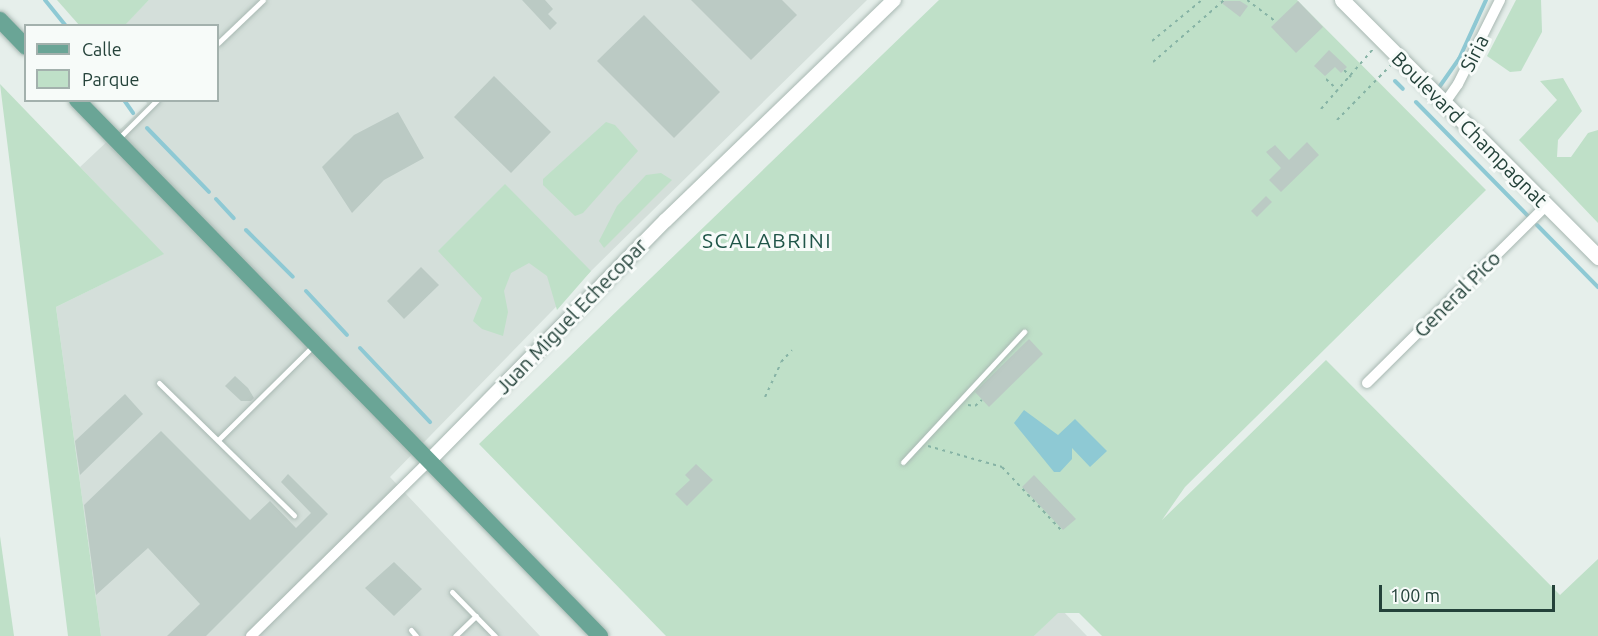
<!DOCTYPE html>
<style>
body{margin:0}
#map{position:relative;width:1598px;height:636px;overflow:hidden;background:#e6efeb;font-family:Ubuntu,sans-serif}
div>[style]{position:absolute}
[style*='--x']{left:calc(var(--x)*1px);top:calc(var(--y)*1px);width:calc(var(--w)*1px);rotate:calc(var(--a)*1deg)}
.built>*{inset:0;background:#d4dfda}
.green>*{inset:0;background:#bfe0c8}
.water>*{inset:0;background:#8ec9d4}
.stream>*{height:4px;margin:-2px;padding:0 2px;transform-origin:2px;border-radius:2px;background:#8ec9d4}
.building>*{inset:0;background:#bbcac4}
.path>*{height:2px;margin-top:-1px;transform-origin:0;background:repeating-linear-gradient(90deg,#86b3a5 0 3px,transparent 0 7.5px)}
.roads{filter:drop-shadow(0 0 2px #a8b8b2) drop-shadow(0 0 2px #a8b8b2)}
.service>*{height:5px;margin:-2.5px;padding:0 2.5px;transform-origin:2.5px;border-radius:2.5px;background:#fff}
.minor>*{height:10px;margin:-5px;padding:0 5px;transform-origin:5px;border-radius:5px;background:#fff}
.tertiary>*{height:14px;margin:-7px;padding:0 7px;transform-origin:7px;border-radius:7px;background:#fff}
.secondary>*{height:15px;margin:-7.5px;padding:0 7.5px;transform-origin:7.5px;border-radius:7.5px;background:#fff}
.primary>*{height:16px;margin:-8px;padding:0 8px;transform-origin:8px;border-radius:8px;background:#6aa596}
span{translate:-50% -50%;white-space:nowrap;text-align:center;line-height:1.15;-webkit-text-stroke:6px #f7fbf9;paint-order:stroke}
.street-label{font-size:20px;color:#24423a}
.neighbourhood-label{font-size:21px;color:#1f5548;letter-spacing:1.5px}
.legend{position:absolute;left:24px;top:24px;width:195px;height:78px;box-sizing:border-box;background:#f7fbf9;border:2px solid #a3b1ad;margin:0;padding:8px 10px;list-style:none;font-size:18px;color:#24423a}
.legend li{display:flex;align-items:center;gap:12px;height:30px}
.legend b{width:30px;border:2px solid #a3b1ad}
.scale{position:absolute;left:1379px;top:585px;width:176px;height:27px;box-sizing:border-box;border:3px solid #24423a;border-top:0;padding-left:8px;font-size:18px;line-height:21px;white-space:nowrap;color:#24423a;-webkit-text-stroke:4px #f7fbf9;paint-order:stroke}
</style>
<div id="map">
<div class="built">
<div style="clip-path:polygon(149px 0,867px 0,591px 271px,390px 477px,540px 636px,101px 636px,56px 307px,163px 254px,80px 167px,147px 104px,146px 101px,218px 100px,218px 26px,124px 25px)"></div>
<div style="clip-path:polygon(1061px 609px,1087px 636px,1034px 636px)"></div>
</div>
<div class="green">
<div style="clip-path:polygon(57px 0,149px 0,124px 26px,79px 25px)"></div>
<div style="clip-path:polygon(939px 0,1297px 0,1486px 190px,1185px 487px,1162px 520px,1326px 360px,1560px 595px,1598px 559px,1598px 636px,1102px 636px,1079px 613px,1058px 613px,1034px 636px,666px 636px,479px 444px)"></div>
<div style="clip-path:polygon(1516px 0,1541px 0,1542px 32px,1521px 71px,1510px 72px,1487px 56px)"></div>
<div style="clip-path:polygon(1563px 78px,1582px 111px,1558px 140px,1557px 157px,1571px 157px,1588px 133px,1598px 130px,1598px 223px,1519px 140px,1557px 100px,1540px 81px)"></div>
<div style="clip-path:polygon(0 84px,164px 254px,56px 307px,101px 636px,68px 636px)"></div>
<div style="clip-path:polygon(606px 122px,615px 125px,638px 151px,583px 213px,575px 216px,543px 185px,543px 179px)"></div>
<div style="clip-path:polygon(661px 173px,672px 180px,604px 248px,599px 241px,617px 206px,646px 175px)"></div>
<div style="clip-path:polygon(505px 184px,591px 271px,557px 310px,547px 276px,529px 263px,511px 273px,504px 291px,508px 312px,503px 336px,482px 329px,473px 321px,482px 298px,438px 251px)"></div>
<div style="clip-path:polygon(0 536px,14px 636px,0 636px)"></div>
</div>
<div class="water">
<div style="clip-path:polygon(1024px 410px,1058px 435px,1075px 419px,1107px 451px,1090px 467px,1072px 448px,1072px 459px,1060px 472px,1054px 472px,1014px 423px)"></div>
</div>
<div class="stream">
<div style="--x:45;--y:0;--w:33;--a:51"></div>
<div style="--x:1395;--y:81;--w:11;--a:45"></div>
<div style="--x:1440;--y:86;--w:33;--a:-55"></div>
<div style="--x:1459;--y:59;--w:65;--a:-65.4"></div>
<div style="--x:124;--y:100;--w:16;--a:55"></div>
<div style="--x:1416;--y:102;--w:160;--a:45.5"></div>
<div style="--x:147;--y:128;--w:89;--a:45.9"></div>
<div style="--x:216;--y:199;--w:26;--a:47"></div>
<div style="--x:1537;--y:225;--w:87;--a:45.5"></div>
<div style="--x:246;--y:230;--w:66;--a:45"></div>
<div style="--x:306;--y:291;--w:60;--a:47"></div>
<div style="--x:360;--y:348;--w:102;--a:46.6"></div>
</div>
<div class="building">
<div style="clip-path:polygon(522px 0,545px 0,553px 9px,548px 14px,557px 23px,550px 30px)"></div>
<div style="clip-path:polygon(691px 0,782px 0,797px 15px,751px 60px)"></div>
<div style="clip-path:polygon(1219px 1px,1240px 1px,1248px 6px,1240px 17px)"></div>
<div style="clip-path:polygon(1298px 1px,1323px 27px,1296px 53px,1271px 27px)"></div>
<div style="clip-path:polygon(644px 15px,720px 92px,674px 138px,597px 61px)"></div>
<div style="clip-path:polygon(1329px 50px,1347px 67px,1341px 73px,1335px 67px,1325px 76px,1314px 66px)"></div>
<div style="clip-path:polygon(494px 76px,551px 132px,511px 173px,454px 117px)"></div>
<div style="clip-path:polygon(398px 112px,424px 158px,384px 180px,352px 213px,322px 167px,354px 135px)"></div>
<div style="clip-path:polygon(1307px 142px,1319px 155px,1281px 192px,1269px 180px,1281px 168px,1266px 152px,1275px 145px,1289px 160px)"></div>
<div style="clip-path:polygon(1266px 196px,1272px 202px,1257px 217px,1251px 211px)"></div>
<div style="clip-path:polygon(421px 267px,439px 285px,404px 319px,387px 301px)"></div>
<div style="clip-path:polygon(1029px 339px,1043px 354px,989px 407px,975px 392px)"></div>
<div style="clip-path:polygon(235px 376px,248px 388px,254px 398px,251px 401px,241px 401px,225px 386px)"></div>
<div style="clip-path:polygon(125px 394px,143px 414px,80px 475px,75px 441px)"></div>
<div style="clip-path:polygon(161px 431px,250px 520px,270px 501px,296px 528px,311px 513px,281px 482px,288px 474px,328px 514px,206px 636px,167px 636px,200px 604px,148px 548px,96px 595px,84px 505px)"></div>
<div style="clip-path:polygon(696px 464px,713px 480px,687px 506px,675px 494px,690px 480px,685px 475px)"></div>
<div style="clip-path:polygon(1034px 475px,1076px 519px,1063px 530px,1022px 487px)"></div>
<div style="clip-path:polygon(394px 562px,422px 589px,394px 616px,365px 588px)"></div>
</div>
<div class="path">
<div style="--x:1247;--y:0;--w:36;--a:37"></div>
<div style="--x:1152;--y:41;--w:65;--a:-39.4"></div>
<div style="--x:1153;--y:62;--w:94;--a:-41.1"></div>
<div style="--x:1344;--y:70;--w:10;--a:45"></div>
<div style="--x:1326;--y:79;--w:16;--a:43"></div>
<div style="--x:1321;--y:109;--w:79;--a:-49.1"></div>
<div style="--x:1337;--y:120;--w:76;--a:-45.5"></div>
<div style="--x:765;--y:397;--w:38;--a:-65"></div>
<div style="--x:781;--y:362;--w:16;--a:-47"></div>
<div style="--x:968;--y:405;--w:7;--a:8"></div>
<div style="--x:975;--y:406;--w:9;--a:-41"></div>
<div style="--x:928;--y:446;--w:77;--a:15.8"></div>
<div style="--x:1002;--y:467;--w:86;--a:46.9"></div>
</div>
<div class="roads">
<div class="service">
<div style="--x:218;--y:43;--w:62;--a:-43.7"></div>
<div style="--x:117;--y:140;--w:57;--a:-45"></div>
<div style="--x:159;--y:383;--w:189;--a:44.4"></div>
<div style="--x:218;--y:440;--w:135;--a:-44.7"></div>
<div style="--x:903;--y:462;--w:178;--a:-47.1"></div>
<div style="--x:452;--y:592;--w:62;--a:45.7"></div>
<div style="--x:411;--y:630;--w:8;--a:50"></div>
<div style="--x:455;--y:636;--w:29;--a:-44"></div>
</div>
<div class="minor">
<div style="--x:1444;--y:104;--w:24;--a:-55"></div>
<div style="--x:1458;--y:84;--w:94;--a:-63.4"></div>
<div style="--x:1367;--y:383;--w:253;--a:-44.7"></div>
<div style="--x:251;--y:636;--w:248;--a:-44.5"></div>
</div>
<div class="tertiary">
<div style="--x:428;--y:462;--w:339;--a:-45.5"></div>
<div style="--x:666;--y:220;--w:317;--a:-44"></div>
</div>
<div class="secondary">
<div style="--x:1342;--y:0;--w:363;--a:45.1"></div>
</div>
<div class="primary">
<div style="--x:0;--y:20;--w:37;--a:46"></div>
<div style="--x:77;--y:100;--w:749;--a:45.7"></div>
</div>
</div>
<div class="street-label">
<span style="left:1474px;top:53px;rotate:-63deg">Siria</span>
<span style="left:1470px;top:129px;rotate:45deg">Boulevard Champagnat</span>
<span style="left:1457px;top:294px;rotate:-45deg">General Pico</span>
<span style="left:571px;top:316px;rotate:-46deg">Juan Miguel Echecopar</span>
</div>
<div class="neighbourhood-label">
<span style="left:767px;top:240px">SCALABRINI</span>
</div>
<ul class="legend">
<li><b style="height:8px;background:#6aa596"></b>Calle</li>
<li><b style="height:16px;background:#bfe0c8"></b>Parque</li>
</ul>
<div class="scale">100 m</div>
</div>
